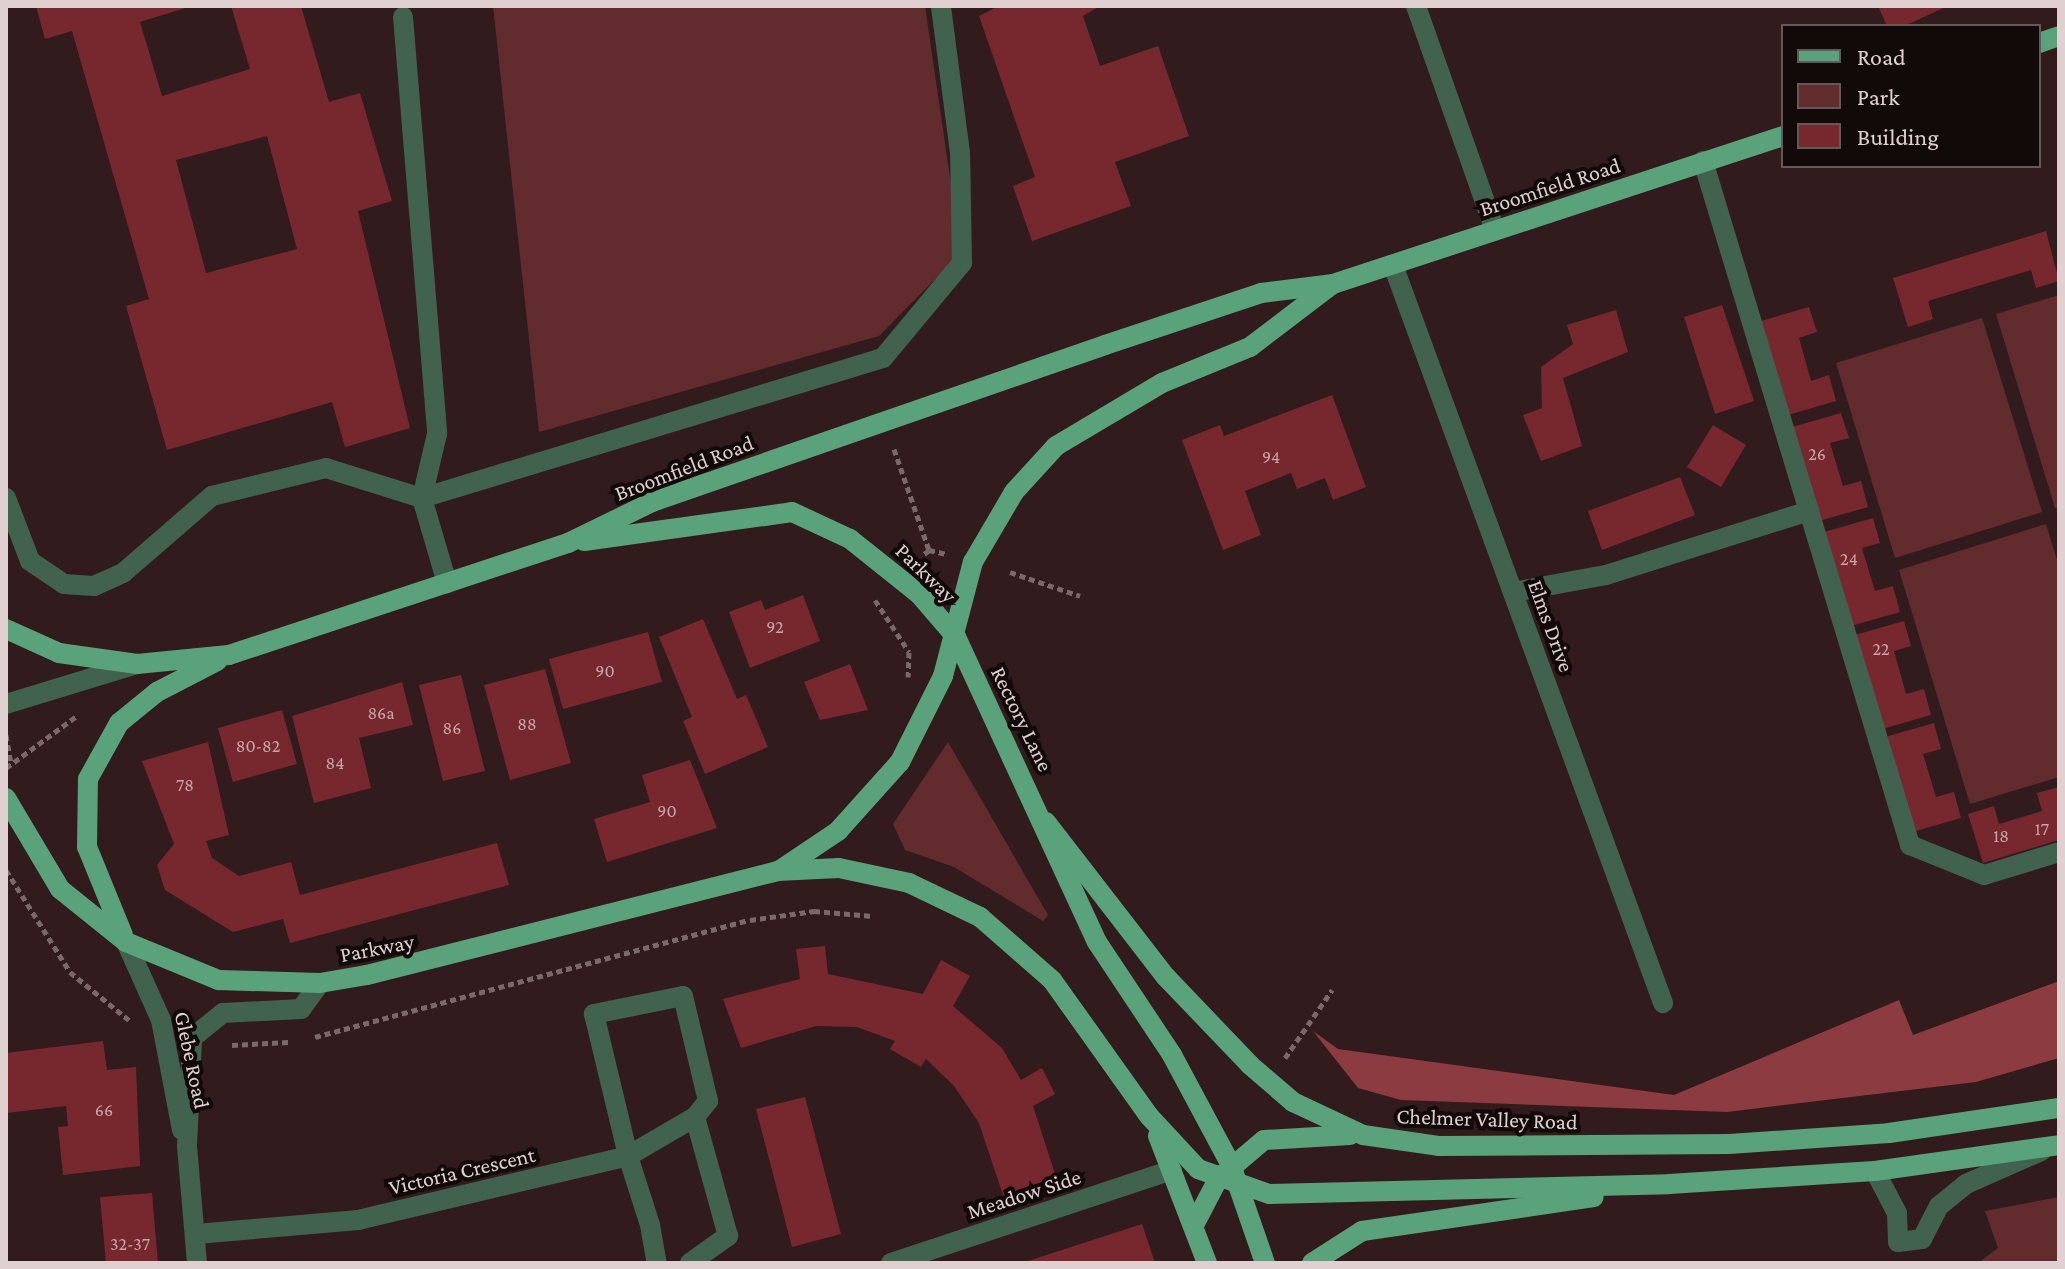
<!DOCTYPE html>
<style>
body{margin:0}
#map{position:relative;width:2065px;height:1269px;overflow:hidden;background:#311b1c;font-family:"Crimson Pro",serif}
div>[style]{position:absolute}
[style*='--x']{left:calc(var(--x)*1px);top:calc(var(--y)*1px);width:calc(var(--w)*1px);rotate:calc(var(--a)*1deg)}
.green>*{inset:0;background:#622c2f}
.forest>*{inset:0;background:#8c3b40}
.building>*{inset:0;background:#77282f}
.path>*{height:5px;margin-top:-2.5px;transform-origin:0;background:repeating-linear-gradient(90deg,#7b6868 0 6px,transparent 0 10px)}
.minor>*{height:20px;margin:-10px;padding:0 10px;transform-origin:10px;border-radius:10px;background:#41624f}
.major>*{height:20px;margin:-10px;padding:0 10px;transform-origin:10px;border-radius:10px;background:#5aa27b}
span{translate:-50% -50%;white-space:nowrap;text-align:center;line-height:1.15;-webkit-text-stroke:8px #120909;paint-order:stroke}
.number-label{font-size:18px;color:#c6a7a8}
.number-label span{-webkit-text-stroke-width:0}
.street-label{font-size:22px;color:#e0d1d0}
.frame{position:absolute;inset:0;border:8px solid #e0d1d0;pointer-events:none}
.legend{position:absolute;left:1781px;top:24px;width:260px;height:144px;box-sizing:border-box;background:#120909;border:2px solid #645959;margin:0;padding:10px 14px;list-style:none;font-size:24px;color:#e0d1d0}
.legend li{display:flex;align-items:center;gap:16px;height:40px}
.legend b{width:40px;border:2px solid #645959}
</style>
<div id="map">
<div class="green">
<div style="clip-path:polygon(493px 6px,925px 6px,961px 253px,879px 336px,539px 432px)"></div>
<div style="clip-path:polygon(2059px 295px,2059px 507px,2055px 508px,1996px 314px)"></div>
<div style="clip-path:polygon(1982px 318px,2042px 512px,1895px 558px,1836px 363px)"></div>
<div style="clip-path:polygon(2046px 524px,2059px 567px,2059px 777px,1970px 804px,1899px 570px)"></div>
<div style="clip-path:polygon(948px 742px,1048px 915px,1043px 921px,954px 867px,905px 850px,893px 824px)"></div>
<div style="clip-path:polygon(2059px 1197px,2059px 1263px,1978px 1263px,1998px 1248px,1985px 1211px)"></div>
</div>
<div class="forest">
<div style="clip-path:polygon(2059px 981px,2059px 1058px,1976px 1082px,1727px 1112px,1401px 1100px,1358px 1088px,1313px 1031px,1338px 1049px,1674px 1095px,1899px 1000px,1913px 1035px)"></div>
</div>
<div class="building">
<div style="clip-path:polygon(evenodd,36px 6px,192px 6px,140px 22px,162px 96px,250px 69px,231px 6px,301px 6px,329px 102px,360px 93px,392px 201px,358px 211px,410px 428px,345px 447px,332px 402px,167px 450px,126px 306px,149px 299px,72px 31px,45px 39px,36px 6px,267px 136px,297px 249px,206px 273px,176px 160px,267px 136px)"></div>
<div style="clip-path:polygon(999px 6px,1100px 6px,1083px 16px,1100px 66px,1158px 46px,1189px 136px,1115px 162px,1131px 206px,1032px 241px,1013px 186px,1035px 177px,979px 16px)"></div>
<div style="clip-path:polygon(1878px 6px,1948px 6px,1904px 26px,1887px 26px)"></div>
<div style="clip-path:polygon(2046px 231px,2059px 281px,2036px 288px,2031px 270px,2001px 279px,1928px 301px,1933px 319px,1908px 327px,1893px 278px)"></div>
<div style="clip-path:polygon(1722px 305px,1754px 401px,1715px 414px,1684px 317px)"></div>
<div style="clip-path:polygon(1809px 307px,1817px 332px,1799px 338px,1811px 381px,1829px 375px,1836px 401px,1788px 415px,1761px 321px)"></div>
<div style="clip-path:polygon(1616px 310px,1628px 352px,1563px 378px,1582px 446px,1541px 461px,1523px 415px,1542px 408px,1541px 367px,1573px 344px,1567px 325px)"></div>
<div style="clip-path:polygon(1332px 395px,1366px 487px,1333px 500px,1325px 478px,1297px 489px,1291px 473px,1245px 491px,1261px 535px,1223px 550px,1182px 440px,1220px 425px,1224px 436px)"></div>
<div style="clip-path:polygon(1841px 413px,1849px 438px,1830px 443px,1843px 486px,1861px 481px,1868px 507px,1819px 521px,1792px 427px)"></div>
<div style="clip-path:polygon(1713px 425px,1746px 445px,1721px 487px,1687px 467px)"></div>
<div style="clip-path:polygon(1680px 477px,1695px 515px,1602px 550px,1588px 511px)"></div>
<div style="clip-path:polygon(1873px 518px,1880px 543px,1862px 548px,1875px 591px,1893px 586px,1900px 612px,1851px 626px,1824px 532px)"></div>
<div style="clip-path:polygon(803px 595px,820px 641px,750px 668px,729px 612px,761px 600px,765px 610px)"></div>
<div style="clip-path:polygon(703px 619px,737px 699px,746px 695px,768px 747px,705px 774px,683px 721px,692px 717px,659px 637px)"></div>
<div style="clip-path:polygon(1904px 621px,1911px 646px,1894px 651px,1906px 694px,1924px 689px,1931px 715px,1882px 729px,1855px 635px)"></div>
<div style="clip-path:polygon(648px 632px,662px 682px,563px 709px,549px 659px)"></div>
<div style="clip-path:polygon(850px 664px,868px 710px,820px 720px,804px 682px)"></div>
<div style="clip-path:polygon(545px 669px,571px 763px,510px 780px,484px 685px)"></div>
<div style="clip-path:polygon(461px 675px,485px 771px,443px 781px,419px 685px)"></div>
<div style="clip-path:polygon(402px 682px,413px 725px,359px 738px,371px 788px,314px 803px,292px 716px)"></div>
<div style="clip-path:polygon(282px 710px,297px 764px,233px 782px,218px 728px)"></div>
<div style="clip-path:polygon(1934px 723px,1941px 749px,1923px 754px,1936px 797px,1954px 792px,1961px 818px,1912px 832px,1885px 737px)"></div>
<div style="clip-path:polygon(208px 742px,229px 835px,206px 841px,212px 858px,239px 876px,291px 862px,300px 895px,497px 843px,509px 885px,290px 943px,283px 919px,233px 932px,165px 890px,157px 865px,174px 844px,142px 761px)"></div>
<div style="clip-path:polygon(690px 760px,717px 828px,607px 862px,594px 819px,650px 802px,642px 775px)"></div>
<div style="clip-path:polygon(2059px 787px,2059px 840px,1983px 863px,1968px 814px,1994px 806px,1999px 824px,2042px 811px,2037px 793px)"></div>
<div style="clip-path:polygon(825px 946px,828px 974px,923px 994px,941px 960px,970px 976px,953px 1006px,1002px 1048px,1021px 1080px,1042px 1068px,1055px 1094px,1033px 1106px,1058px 1183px,1004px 1198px,979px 1123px,954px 1086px,926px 1059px,921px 1067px,890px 1049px,895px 1041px,857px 1027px,816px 1026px,741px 1048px,723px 999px,800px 979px,796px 949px)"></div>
<div style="clip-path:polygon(103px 1041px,107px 1070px,136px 1067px,140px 1166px,63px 1175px,58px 1127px,68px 1126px,66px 1106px,6px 1113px,6px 1053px)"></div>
<div style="clip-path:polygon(805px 1097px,841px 1234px,792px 1247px,756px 1109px)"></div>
<div style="clip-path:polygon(152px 1193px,158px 1263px,106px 1263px,100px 1197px)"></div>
<div style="clip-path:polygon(1142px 1224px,1155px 1263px,1025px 1263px,1025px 1262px)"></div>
</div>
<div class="path">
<div style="--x:894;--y:449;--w:107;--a:70.9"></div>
<div style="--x:929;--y:550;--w:9;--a:139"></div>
<div style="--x:929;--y:550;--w:18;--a:13"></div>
<div style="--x:1010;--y:572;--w:74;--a:18.9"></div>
<div style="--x:875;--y:600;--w:62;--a:56.8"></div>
<div style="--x:909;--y:652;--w:25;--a:92"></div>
<div style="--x:6;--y:735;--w:28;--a:80"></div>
<div style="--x:6;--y:768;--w:89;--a:-36.4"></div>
<div style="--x:6;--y:870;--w:120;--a:57.9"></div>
<div style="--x:70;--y:972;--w:77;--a:39.2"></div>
<div style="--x:315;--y:1037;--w:450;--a:-15.1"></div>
<div style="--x:750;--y:920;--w:65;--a:-8"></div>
<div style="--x:814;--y:911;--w:59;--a:4.8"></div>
<div style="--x:232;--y:1045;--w:57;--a:-3"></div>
<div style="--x:1285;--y:1058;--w:83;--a:-55.3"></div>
</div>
<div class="minor">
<div style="--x:1416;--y:6;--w:238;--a:70.6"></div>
<div style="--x:403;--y:17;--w:418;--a:85.3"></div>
<div style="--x:437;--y:434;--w:66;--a:103.2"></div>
<div style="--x:1703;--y:161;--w:715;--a:73.16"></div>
<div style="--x:1910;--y:845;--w:80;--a:22.1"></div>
<div style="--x:1984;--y:875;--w:78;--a:-17"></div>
<div style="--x:1393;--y:265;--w:786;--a:69.9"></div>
<div style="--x:6;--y:498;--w:67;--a:69.1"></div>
<div style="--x:30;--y:561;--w:41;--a:34.1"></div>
<div style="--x:64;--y:584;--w:30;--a:4"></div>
<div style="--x:94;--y:586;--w:32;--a:-24"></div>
<div style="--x:123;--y:573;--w:118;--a:-40.9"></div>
<div style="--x:212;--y:496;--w:117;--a:-13.8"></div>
<div style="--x:326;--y:468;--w:101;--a:17.4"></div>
<div style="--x:422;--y:498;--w:89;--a:73.6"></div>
<div style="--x:422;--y:498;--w:482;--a:-16.9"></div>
<div style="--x:883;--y:358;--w:124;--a:-50.3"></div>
<div style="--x:962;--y:263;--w:110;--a:-91"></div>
<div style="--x:960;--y:153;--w:148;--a:-97.4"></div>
<div style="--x:1513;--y:592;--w:95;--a:-10.4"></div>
<div style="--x:1606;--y:575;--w:213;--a:-17.5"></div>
<div style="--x:6;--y:704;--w:137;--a:-17"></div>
<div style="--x:126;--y:942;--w:85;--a:65.8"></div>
<div style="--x:161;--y:1020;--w:112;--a:79.2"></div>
<div style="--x:1875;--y:1171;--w:47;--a:62.4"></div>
<div style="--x:1897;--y:1213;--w:29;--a:88"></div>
<div style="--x:1898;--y:1242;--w:24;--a:-7"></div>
<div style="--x:1922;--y:1239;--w:37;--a:-63"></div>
<div style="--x:1939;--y:1206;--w:35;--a:-39"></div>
<div style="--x:1966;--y:1184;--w:82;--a:-23.7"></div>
<div style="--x:196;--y:1234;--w:163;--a:-4.9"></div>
<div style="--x:358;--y:1220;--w:277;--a:-13.3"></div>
<div style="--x:628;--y:1156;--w:78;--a:-30.2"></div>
<div style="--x:695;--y:1117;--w:21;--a:-51"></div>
<div style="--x:708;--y:1101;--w:108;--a:-103.4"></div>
<div style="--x:683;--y:996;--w:91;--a:168.6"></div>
<div style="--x:594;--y:1014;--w:146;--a:76.5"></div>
<div style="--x:628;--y:1156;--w:72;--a:72.3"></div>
<div style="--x:650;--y:1225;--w:39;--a:80"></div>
<div style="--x:197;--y:1263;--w:117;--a:-94.9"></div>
<div style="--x:187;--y:1146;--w:108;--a:-87.3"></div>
<div style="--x:192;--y:1038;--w:40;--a:-39"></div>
<div style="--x:223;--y:1013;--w:78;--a:-2.9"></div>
<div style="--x:301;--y:1009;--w:32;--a:-54"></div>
<div style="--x:690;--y:1263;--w:47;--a:-35.4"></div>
<div style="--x:728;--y:1236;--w:123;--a:-105.5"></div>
<div style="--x:891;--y:1263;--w:296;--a:-18.3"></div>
</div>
<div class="major">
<div style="--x:2039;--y:43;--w:21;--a:-19"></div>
<div style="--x:584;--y:541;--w:210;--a:-7.9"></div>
<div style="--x:792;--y:512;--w:64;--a:25"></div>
<div style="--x:850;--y:539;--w:88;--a:38.6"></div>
<div style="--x:919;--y:594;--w:57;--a:49.3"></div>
<div style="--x:956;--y:637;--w:336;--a:65.2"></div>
<div style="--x:1097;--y:942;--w:136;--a:56.4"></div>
<div style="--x:1172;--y:1055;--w:125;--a:61.8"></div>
<div style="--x:1231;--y:1165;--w:104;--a:70.9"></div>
<div style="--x:6;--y:629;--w:58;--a:24.4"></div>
<div style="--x:59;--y:653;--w:79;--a:8"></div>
<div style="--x:137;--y:664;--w:92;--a:-5.6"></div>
<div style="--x:229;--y:655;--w:357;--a:-18.3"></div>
<div style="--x:568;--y:543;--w:93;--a:-26"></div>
<div style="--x:652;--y:502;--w:479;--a:-19.1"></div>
<div style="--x:1105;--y:345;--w:164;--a:-18.4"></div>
<div style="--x:1261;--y:293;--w:73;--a:-7.1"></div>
<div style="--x:1333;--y:284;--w:474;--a:-18.2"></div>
<div style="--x:6;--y:798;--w:106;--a:59.3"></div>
<div style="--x:60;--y:889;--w:85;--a:38.8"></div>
<div style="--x:126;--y:942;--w:100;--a:22.4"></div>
<div style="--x:218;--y:980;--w:102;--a:1.7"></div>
<div style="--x:320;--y:983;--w:48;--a:-9.7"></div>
<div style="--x:367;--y:975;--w:423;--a:-14.2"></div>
<div style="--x:777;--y:871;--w:62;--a:-2.8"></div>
<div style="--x:839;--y:868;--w:72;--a:12.1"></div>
<div style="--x:909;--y:883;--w:79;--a:25.6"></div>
<div style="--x:980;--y:917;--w:96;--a:41.2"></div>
<div style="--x:1052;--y:980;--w:167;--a:54.5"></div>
<div style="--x:1149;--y:1116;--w:72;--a:47.2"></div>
<div style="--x:1198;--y:1169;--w:75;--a:19.4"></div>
<div style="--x:1269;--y:1194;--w:400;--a:-1.4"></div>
<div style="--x:1669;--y:1184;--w:206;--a:-3.6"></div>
<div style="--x:1875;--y:1171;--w:186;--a:-8"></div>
<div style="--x:1046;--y:822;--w:196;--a:52.3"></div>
<div style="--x:1166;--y:977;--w:122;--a:46.3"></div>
<div style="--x:1250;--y:1065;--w:57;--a:40.7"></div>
<div style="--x:1293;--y:1102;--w:77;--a:25.2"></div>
<div style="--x:1363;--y:1135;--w:76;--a:8.3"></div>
<div style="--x:1438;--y:1146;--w:291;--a:-0.4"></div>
<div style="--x:1729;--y:1144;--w:160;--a:-3.9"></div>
<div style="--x:1889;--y:1133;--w:172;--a:-8.4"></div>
<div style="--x:780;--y:870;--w:70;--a:-33.9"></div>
<div style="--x:838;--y:831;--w:93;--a:-48.1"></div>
<div style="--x:900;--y:762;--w:96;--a:-63.4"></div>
<div style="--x:943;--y:676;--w:118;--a:-75.3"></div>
<div style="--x:973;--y:562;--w:81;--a:-59.6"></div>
<div style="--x:1014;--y:492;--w:62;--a:-47.6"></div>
<div style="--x:1056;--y:446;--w:123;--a:-30.7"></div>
<div style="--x:1162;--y:383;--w:95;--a:-22.2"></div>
<div style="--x:1250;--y:347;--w:101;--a:-37.3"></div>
<div style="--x:123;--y:935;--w:95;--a:-112.2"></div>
<div style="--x:87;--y:847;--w:68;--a:-89.2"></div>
<div style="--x:88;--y:779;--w:64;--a:-61"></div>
<div style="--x:119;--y:723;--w:49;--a:-39.2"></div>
<div style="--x:157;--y:692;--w:68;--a:-27.3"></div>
<div style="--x:1158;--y:1136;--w:136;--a:68.9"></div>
<div style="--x:1194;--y:1225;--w:52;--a:-62.4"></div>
<div style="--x:1218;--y:1179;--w:60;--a:-40.3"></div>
<div style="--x:1264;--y:1140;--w:86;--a:-3.3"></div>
<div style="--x:1312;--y:1263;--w:59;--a:-32.6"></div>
<div style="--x:1362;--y:1231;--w:234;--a:-8.3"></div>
</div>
<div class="number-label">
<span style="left:1817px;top:454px">26</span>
<span style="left:1271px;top:457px">94</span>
<span style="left:1849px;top:559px">24</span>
<span style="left:775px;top:627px">92</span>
<span style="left:1881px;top:649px">22</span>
<span style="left:605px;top:671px">90</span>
<span style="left:381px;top:713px">86a</span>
<span style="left:527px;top:724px">88</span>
<span style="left:452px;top:728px">86</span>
<span style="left:258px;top:746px">80-82</span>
<span style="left:335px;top:763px">84</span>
<span style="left:185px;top:785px">78</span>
<span style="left:667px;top:811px">90</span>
<span style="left:2042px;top:829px">17</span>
<span style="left:2001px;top:836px">18</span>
<span style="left:104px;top:1110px">66</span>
<span style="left:130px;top:1244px">32-37</span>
</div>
<div class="street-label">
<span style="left:1550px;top:187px;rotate:-18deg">Broomfield Road</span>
<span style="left:684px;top:468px;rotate:-21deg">Broomfield Road</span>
<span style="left:926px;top:573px;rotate:44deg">Parkway</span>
<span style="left:1551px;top:626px;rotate:70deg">Elms Drive</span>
<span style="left:1022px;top:719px;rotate:64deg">Rectory Lane</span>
<span style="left:377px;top:948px;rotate:-11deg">Parkway</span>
<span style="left:192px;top:1060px;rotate:78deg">Glebe Road</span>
<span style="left:1487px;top:1119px;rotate:2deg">Chelmer Valley Road</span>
<span style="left:462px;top:1171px;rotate:-13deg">Victoria Crescent</span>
<span style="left:1024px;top:1194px;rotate:-18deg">Meadow Side</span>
</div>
<div class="frame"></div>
<ul class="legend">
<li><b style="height:10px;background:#5aa27b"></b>Road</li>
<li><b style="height:22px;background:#622c2f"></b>Park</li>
<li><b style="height:22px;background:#77282f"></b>Building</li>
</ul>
</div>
